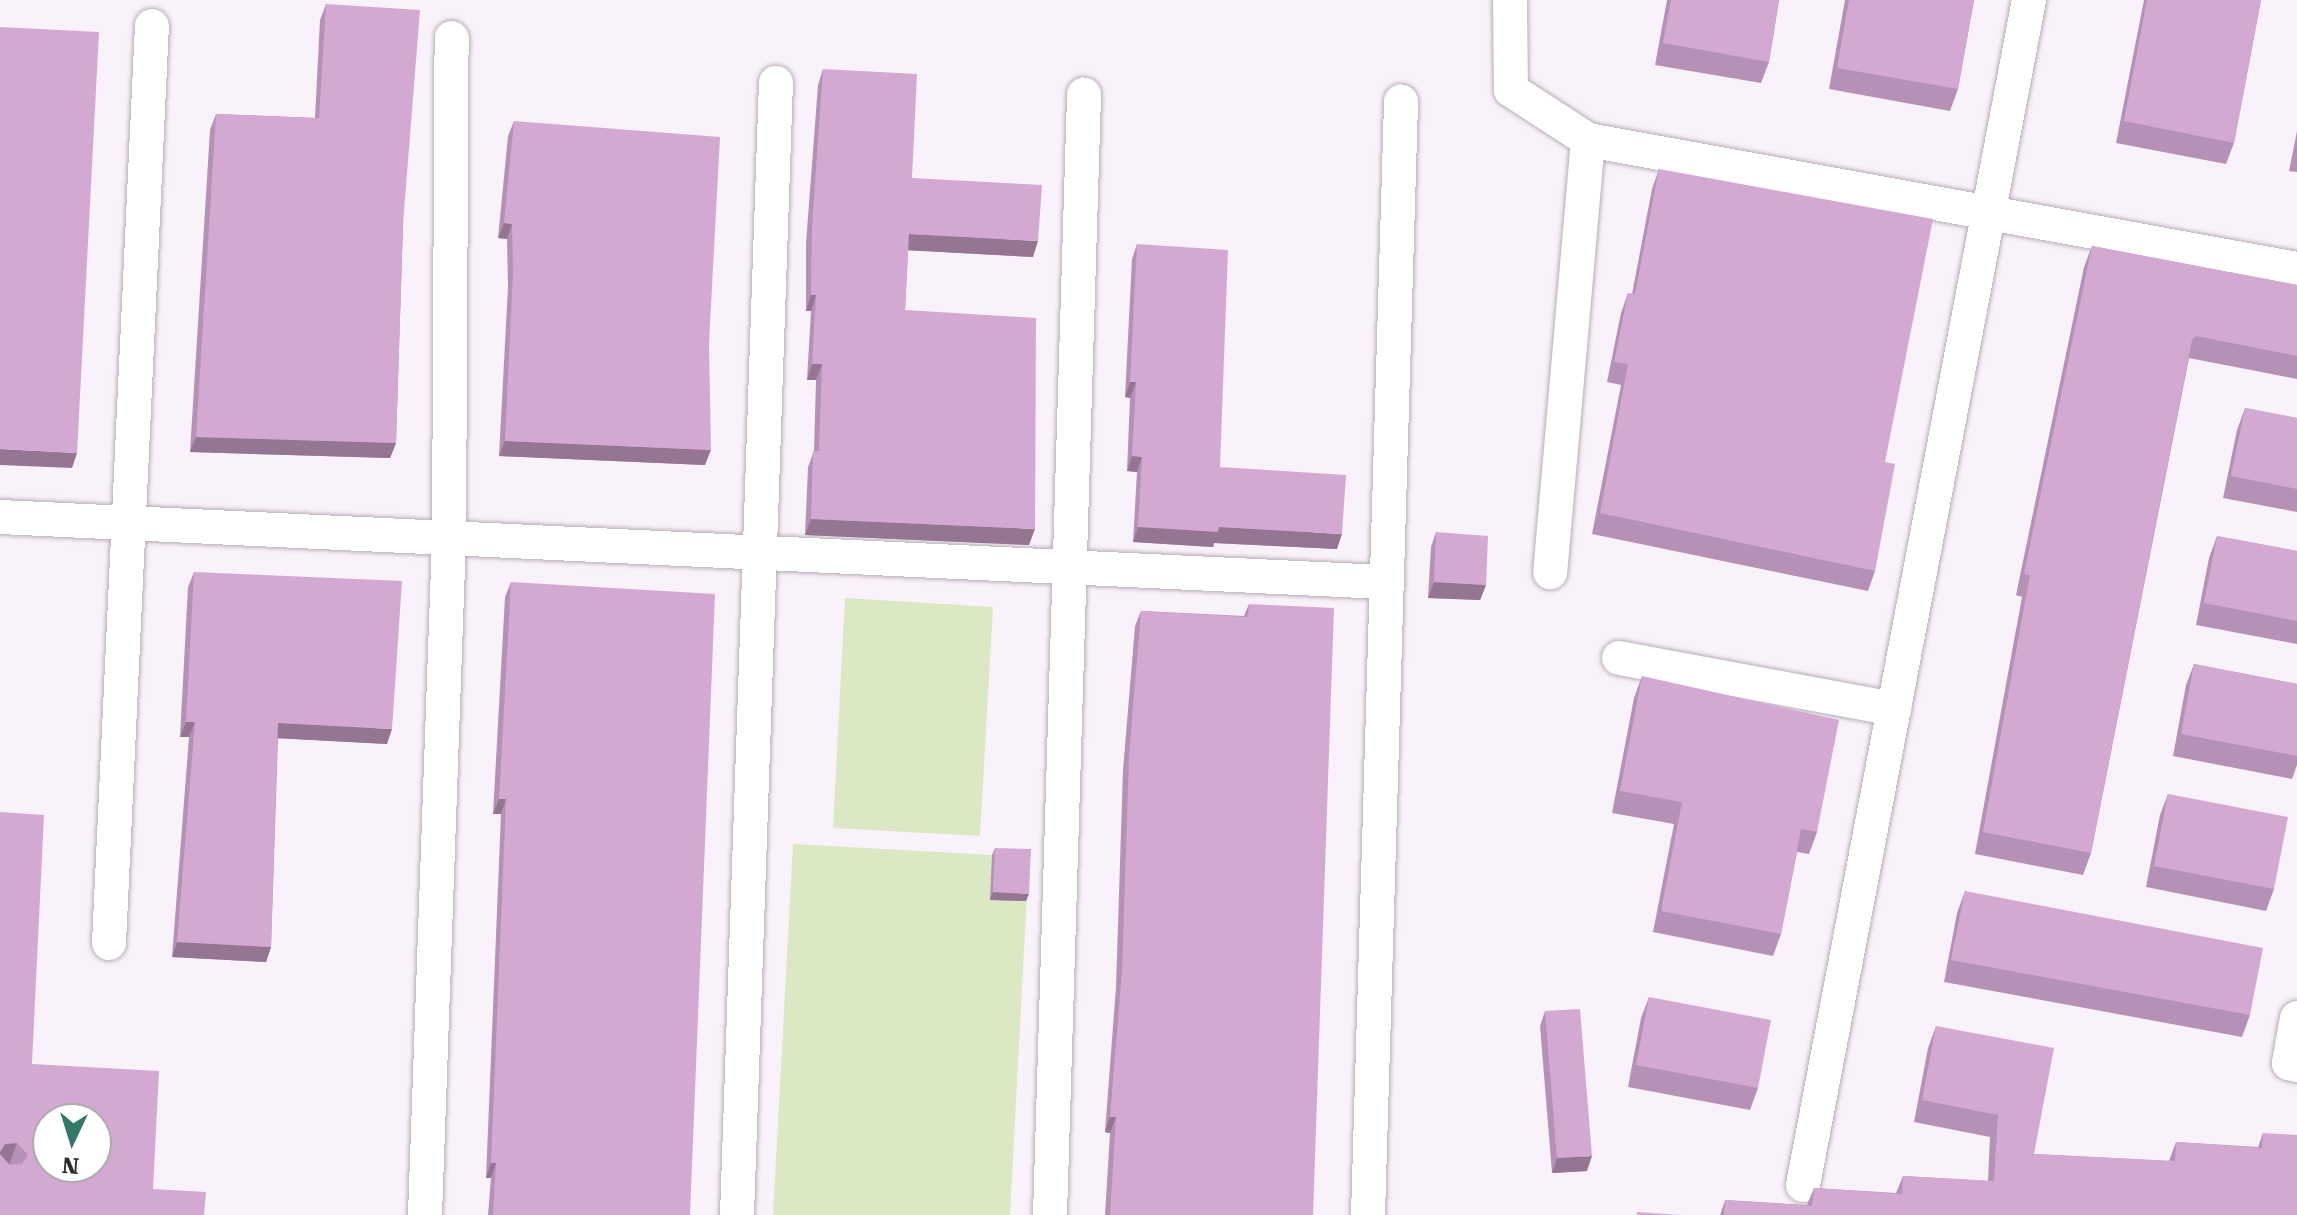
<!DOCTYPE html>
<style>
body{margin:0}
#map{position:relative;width:2297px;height:1215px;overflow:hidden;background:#faf2fa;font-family:"Roboto Serif",serif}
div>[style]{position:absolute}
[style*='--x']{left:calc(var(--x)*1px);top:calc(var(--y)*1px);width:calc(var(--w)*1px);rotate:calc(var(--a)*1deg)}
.green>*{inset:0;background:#dae8c3}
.roads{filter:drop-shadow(0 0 2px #b5aeb5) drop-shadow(0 0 2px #b5aeb5)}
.minor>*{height:34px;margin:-17px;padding:0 17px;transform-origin:17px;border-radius:17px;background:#fff}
.wall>*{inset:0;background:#b591b5}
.shaded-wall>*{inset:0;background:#947693}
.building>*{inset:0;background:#d3a9d2}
span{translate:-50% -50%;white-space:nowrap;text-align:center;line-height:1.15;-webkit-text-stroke:6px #fff;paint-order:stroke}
.north{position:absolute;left:32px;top:1103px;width:80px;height:80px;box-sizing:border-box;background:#fff;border:2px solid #acabac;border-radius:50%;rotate:184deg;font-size:22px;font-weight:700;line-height:32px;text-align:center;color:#302d30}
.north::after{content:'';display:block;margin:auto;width:28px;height:36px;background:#34786b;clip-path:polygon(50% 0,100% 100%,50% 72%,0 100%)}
</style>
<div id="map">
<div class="green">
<div style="clip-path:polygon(845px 598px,993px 607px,980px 836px,833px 828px)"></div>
<div style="clip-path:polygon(793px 844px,1029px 857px,1010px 1215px,773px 1215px)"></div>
</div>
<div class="roads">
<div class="minor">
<div style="--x:1510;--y:0;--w:90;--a:89.4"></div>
<div style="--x:1511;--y:90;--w:92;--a:33"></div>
<div style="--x:1588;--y:140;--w:434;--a:95"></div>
<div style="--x:1588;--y:140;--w:721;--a:10.31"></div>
<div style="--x:0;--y:517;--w:1388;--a:2.69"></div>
<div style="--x:1619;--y:658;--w:280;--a:10.5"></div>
<div style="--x:109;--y:943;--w:918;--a:-87.32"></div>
<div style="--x:2297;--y:1018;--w:46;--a:100.1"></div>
<div style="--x:2289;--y:1063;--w:8;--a:14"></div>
<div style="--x:1803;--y:1185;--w:1206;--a:-79.2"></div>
<div style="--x:425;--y:1215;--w:678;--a:-87.97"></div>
<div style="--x:449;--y:537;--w:499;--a:-89.7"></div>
<div style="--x:737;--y:1215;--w:1133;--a:-88.03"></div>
<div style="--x:1050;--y:1215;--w:1121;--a:-88.26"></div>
<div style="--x:1368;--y:1215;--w:1114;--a:-88.3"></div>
</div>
</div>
<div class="wall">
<div style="clip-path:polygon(1667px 0,1779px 0,1769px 62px,1761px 83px,1655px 65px)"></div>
<div style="clip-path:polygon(1845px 0,1974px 0,1958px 89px,1950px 111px,1829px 89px)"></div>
<div style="clip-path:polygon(2144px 0,2261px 0,2234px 143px,2226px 164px,2116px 143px)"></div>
<div style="clip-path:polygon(326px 4px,403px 224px,396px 443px,390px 458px,190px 452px,210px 130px,216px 114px,315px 118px,320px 20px)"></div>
<div style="clip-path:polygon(823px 69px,912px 178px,1033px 257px,908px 250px,905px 310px,1029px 545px,805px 535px,808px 467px,814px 451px,816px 380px,807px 380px,811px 311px,806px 311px,806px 243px,818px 85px)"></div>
<div style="clip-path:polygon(514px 121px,709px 343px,705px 465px,499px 456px,508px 287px,507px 239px,498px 238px,508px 136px)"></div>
<div style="clip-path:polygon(2297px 131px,2297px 172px,2289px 171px)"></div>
<div style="clip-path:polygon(1659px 169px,1885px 462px,1875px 571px,1868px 591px,1592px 534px,1621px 385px,1607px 382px,1621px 313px,1628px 293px,1632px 294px,1652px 189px)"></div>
<div style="clip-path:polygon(1137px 244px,1220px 467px,1337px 549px,1214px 543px,1213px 547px,1133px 542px,1137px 472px,1127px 471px,1130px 398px,1125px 397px,1132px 259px)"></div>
<div style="clip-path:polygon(2092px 246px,2297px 285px,2297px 379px,2189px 358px,2091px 853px,2083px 875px,1975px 854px,2022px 597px,2016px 595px,2084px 267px)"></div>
<div style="clip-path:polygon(2245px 408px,2297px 418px,2297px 512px,2223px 498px,2237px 430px)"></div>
<div style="clip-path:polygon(1436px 532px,1486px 585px,1480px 600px,1428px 598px,1431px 547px)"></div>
<div style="clip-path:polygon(2217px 536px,2297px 551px,2297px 644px,2196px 625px,2209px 558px)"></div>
<div style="clip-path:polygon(194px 572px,387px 744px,278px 738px,271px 947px,266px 962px,172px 957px,189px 737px,180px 737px,188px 587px)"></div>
<div style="clip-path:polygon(511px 582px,690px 1215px,488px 1215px,491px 1178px,486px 1178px,501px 814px,493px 814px,505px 597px)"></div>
<div style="clip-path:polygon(1249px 604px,1313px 1215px,1105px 1215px,1110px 1133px,1105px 1132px,1116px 987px,1123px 770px,1135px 626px,1141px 611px,1244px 616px)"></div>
<div style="clip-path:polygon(2194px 664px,2297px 684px,2297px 765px,2292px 779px,2173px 756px,2186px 685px)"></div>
<div style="clip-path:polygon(1642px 676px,1817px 832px,1809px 854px,1797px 852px,1781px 934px,1773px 956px,1653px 932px,1674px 824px,1612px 813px,1634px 698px)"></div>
<div style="clip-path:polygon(2168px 794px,2274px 889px,2266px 911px,2146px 887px,2160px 815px)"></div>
<div style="clip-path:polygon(0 812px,32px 1064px,153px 1189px,0 1215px)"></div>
<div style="clip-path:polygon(995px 848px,1026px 901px,990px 900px,992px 855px)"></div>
<div style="clip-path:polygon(1965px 891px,2250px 1015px,2242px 1037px,1944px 982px,1957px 913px)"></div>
<div style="clip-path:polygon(1649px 997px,1758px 1088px,1750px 1110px,1628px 1087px,1641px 1018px)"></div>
<div style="clip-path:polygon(1545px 1011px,1587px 1171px,1552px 1173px,1540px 1026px)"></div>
<div style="clip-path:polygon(1936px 1026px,2034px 1154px,2169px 1161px,2176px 1142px,2258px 1147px,2263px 1133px,2297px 1215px,1720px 1215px,1725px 1200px,1807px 1205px,1814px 1188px,1896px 1193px,1903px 1176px,1988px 1181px,1990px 1137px,1914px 1122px,1928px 1048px)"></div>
</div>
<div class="shaded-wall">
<div style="clip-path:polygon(504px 223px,512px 224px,507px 239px,498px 238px)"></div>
<div style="clip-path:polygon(909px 234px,1038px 241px,1033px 257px,903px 250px)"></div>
<div style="clip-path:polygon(811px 295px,816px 295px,811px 311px,806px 311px)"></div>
<div style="clip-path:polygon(812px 364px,822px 364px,816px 380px,807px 380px)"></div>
<div style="clip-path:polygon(1130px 382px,1136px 382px,1130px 398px,1125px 397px)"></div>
<div style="clip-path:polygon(196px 437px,396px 443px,390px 458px,190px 452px)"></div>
<div style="clip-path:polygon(505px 441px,711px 450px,705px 465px,499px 456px)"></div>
<div style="clip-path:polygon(0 449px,77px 453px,72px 468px,0 465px)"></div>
<div style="clip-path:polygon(1132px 456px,1142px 457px,1137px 472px,1127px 471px)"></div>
<div style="clip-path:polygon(811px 519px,1035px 529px,1029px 545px,805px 535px)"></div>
<div style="clip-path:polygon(1138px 527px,1219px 527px,1342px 534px,1337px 549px,1214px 543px,1213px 547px,1133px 542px)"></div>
<div style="clip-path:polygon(1434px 582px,1486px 585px,1480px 600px,1428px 598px)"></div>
<div style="clip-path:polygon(186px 722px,195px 722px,189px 737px,180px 737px)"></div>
<div style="clip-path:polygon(278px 723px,392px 729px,387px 744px,273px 738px)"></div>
<div style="clip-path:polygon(499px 799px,506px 799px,501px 814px,493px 814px)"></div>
<div style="clip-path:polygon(993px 892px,1029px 894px,1026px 901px,990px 900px)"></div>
<div style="clip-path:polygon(177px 942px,271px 947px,266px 962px,172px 957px)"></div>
<div style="clip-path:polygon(1110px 1117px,1116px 1117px,1110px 1133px,1105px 1132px)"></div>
<div style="clip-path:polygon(17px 1143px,7px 1170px,0 1171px,0 1152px,5px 1144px)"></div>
<div style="clip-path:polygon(1592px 1156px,1587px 1171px,1552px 1173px,1557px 1158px)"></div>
<div style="clip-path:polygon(491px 1163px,496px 1163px,491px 1178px,486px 1178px)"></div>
</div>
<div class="building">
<div style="clip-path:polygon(1671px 0,1779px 0,1769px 62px,1663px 43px)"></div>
<div style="clip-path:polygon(1849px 0,1974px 0,1958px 89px,1837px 68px)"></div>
<div style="clip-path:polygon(2147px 0,2261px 0,2234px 143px,2124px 121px)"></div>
<div style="clip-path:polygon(326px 4px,420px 10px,403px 224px,396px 443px,196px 437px,216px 114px,319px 118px)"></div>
<div style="clip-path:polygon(0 27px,99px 32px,77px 453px,0 449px)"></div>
<div style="clip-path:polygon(823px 69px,917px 74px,912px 178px,1042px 185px,1038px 241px,909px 234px,905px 310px,1036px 318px,1035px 529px,811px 519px,813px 451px,819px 451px,822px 364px,812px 364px,816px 295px,811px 295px,812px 227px)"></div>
<div style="clip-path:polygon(514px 121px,720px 137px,709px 343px,711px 450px,505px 441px,513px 272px,512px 224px,504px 223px)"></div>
<div style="clip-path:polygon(1659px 169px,1933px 219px,1885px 462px,1895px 464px,1875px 571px,1600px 513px,1628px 364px,1614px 362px,1628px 293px,1635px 294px)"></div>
<div style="clip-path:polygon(1137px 244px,1228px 250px,1220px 467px,1346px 475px,1342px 534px,1219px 527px,1218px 532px,1138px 527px,1142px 457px,1132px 456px,1136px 382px,1130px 382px)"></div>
<div style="clip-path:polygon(2092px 246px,2297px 285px,2297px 356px,2196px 336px,2192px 340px,2091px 853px,1983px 832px,2030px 575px,2024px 574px)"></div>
<div style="clip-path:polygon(2245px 408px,2297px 418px,2297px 489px,2231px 476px)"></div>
<div style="clip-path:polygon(1436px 532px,1488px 536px,1486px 585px,1434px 582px)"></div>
<div style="clip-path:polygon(2217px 536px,2297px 551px,2297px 621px,2204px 603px)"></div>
<div style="clip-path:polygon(194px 572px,402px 581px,392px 729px,278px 723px,271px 947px,177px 942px,195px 722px,186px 722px)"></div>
<div style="clip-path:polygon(511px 582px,715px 594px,690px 1215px,493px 1215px,496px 1163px,491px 1163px,506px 799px,499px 799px)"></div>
<div style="clip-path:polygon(1249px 604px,1334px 608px,1313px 1215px,1110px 1215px,1116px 1117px,1110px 1117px,1122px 972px,1129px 755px,1141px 611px,1248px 617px)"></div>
<div style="clip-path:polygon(2194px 664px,2297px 684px,2297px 756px,2181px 734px)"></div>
<div style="clip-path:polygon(1642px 676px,1839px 720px,1817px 832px,1801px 829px,1781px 934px,1661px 911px,1682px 802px,1620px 791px)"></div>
<div style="clip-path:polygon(2168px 794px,2288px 817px,2274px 889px,2154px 866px)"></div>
<div style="clip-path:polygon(evenodd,0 812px,44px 815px,32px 1064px,159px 1071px,153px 1189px,206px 1192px,204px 1215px,0 1215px,0 1154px,10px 1165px,22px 1164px,28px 1155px,17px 1143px,5px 1144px,0 1152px,0 812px,48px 1119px,96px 1119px,96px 1167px,48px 1167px,48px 1119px)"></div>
<div style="clip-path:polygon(995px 848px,1031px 849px,1029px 894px,993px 892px)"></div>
<div style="clip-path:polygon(1965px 891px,2263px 948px,2250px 1015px,1951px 960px)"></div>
<div style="clip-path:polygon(1649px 997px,1771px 1020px,1758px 1088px,1636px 1065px)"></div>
<div style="clip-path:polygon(1580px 1009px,1592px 1156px,1557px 1158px,1545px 1011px)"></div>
<div style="clip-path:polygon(1936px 1026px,2054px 1048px,2034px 1154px,2175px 1161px,2176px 1142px,2262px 1148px,2263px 1133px,2297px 1135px,2297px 1215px,1724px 1215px,1725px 1200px,1812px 1206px,1814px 1188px,1902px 1194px,1903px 1176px,1994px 1181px,1998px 1115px,1922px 1100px)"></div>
<div style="clip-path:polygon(1637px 1212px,1681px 1215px,1637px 1215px)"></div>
</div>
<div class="north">N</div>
</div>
